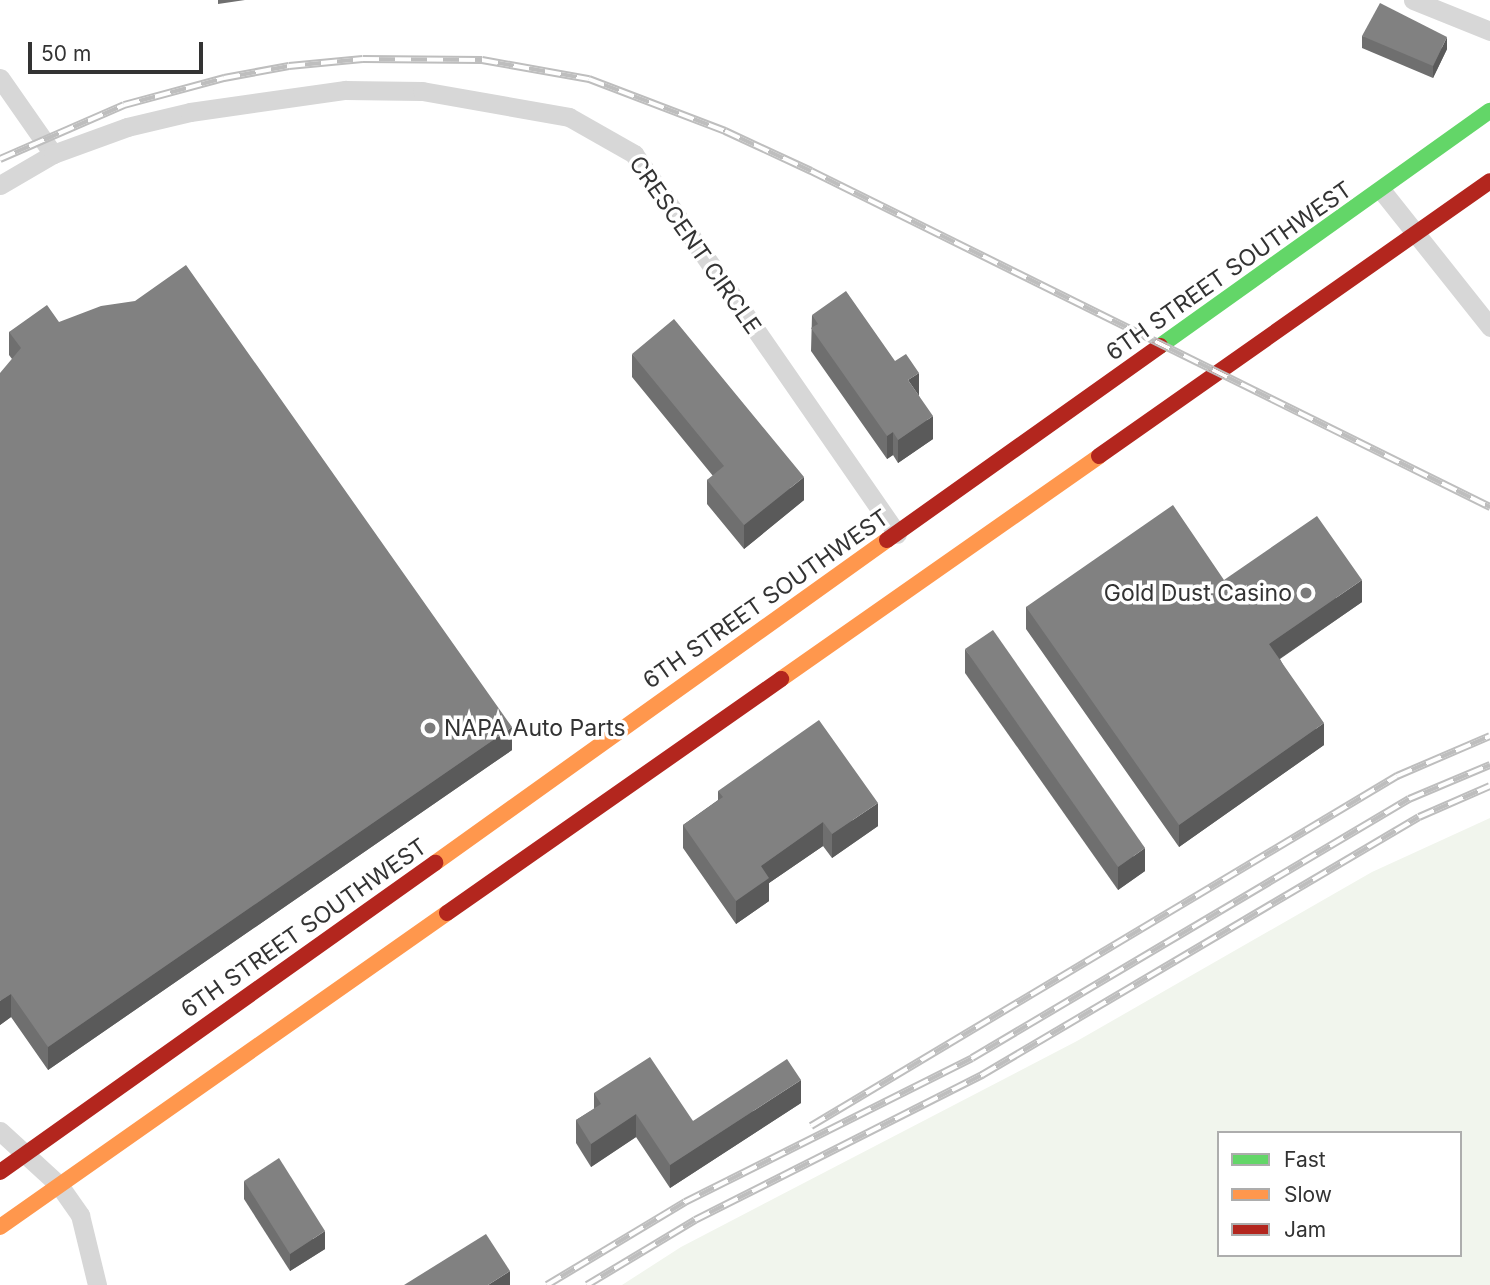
<!DOCTYPE html>
<style>
body{margin:0}
#map{position:relative;width:1490px;height:1285px;overflow:hidden;background:#fff;font-family:Inter,sans-serif}
div>[style]{position:absolute}
[style*='--x']{left:calc(var(--x)*1px);top:calc(var(--y)*1px);width:calc(var(--w)*1px);rotate:calc(var(--a)*1deg)}
.green>*{inset:0;background:#f1f5ed}
.street>*{height:19px;margin:-9.5px;padding:0 9.5px;transform-origin:9.5px;border-radius:9.5px;background:#d7d7d7}
.fast>*{height:16px;margin:-8px;padding:0 8px;transform-origin:8px;border-radius:8px;background:#63d668}
.slow>*{height:16px;margin:-8px;padding:0 8px;transform-origin:8px;border-radius:8px;background:#ff974d}
.jam>*{height:16px;margin:-8px;padding:0 8px;transform-origin:8px;border-radius:8px;background:#b3261e}
.rail>*{height:8px;margin-top:-4px;transform-origin:0;background:repeating-linear-gradient(90deg,#fff 0 16px,#bebebe 0 32px);box-sizing:border-box;border-block:2px solid #bebebe}
.wall>*{inset:0;background:#6f6f6f}
.shaded-wall>*{inset:0;background:#5a5a5a}
.building>*{inset:0;background:#818181}
.dots>*{width:19px;height:19px;translate:-50% -50%;box-sizing:border-box;border:4px solid #fff;border-radius:50%}
span{translate:-50% -50%;white-space:nowrap;text-align:center;line-height:1.15;-webkit-text-stroke:7px #fff;paint-order:stroke}
.street-label{font-size:23px;color:#333}
.poi-label{font-size:23px;color:#333}
.right{translate:-100% -50%;text-align:right}
.left{translate:0 -50%;text-align:left}
.legend{position:absolute;left:1217px;top:1131px;width:245px;height:126px;box-sizing:border-box;background:#fff;border:2px solid #adadad;margin:0;padding:9px 12px;list-style:none;font-size:21px;color:#333}
.legend li{display:flex;align-items:center;gap:14px;height:35px}
.legend b{width:35px;border:2px solid #adadad}
.scale{position:absolute;left:28px;top:42px;width:175px;height:32px;box-sizing:border-box;border:4px solid #333;border-top:0;padding-left:9px;font-size:21px;line-height:24px;white-space:nowrap;color:#333;-webkit-text-stroke:5px #fff;paint-order:stroke}
</style>
<div id="map">
<div class="green">
<div style="clip-path:polygon(evenodd,1490px 818px,1490px 1285px,622px 1285px,681px 1247px,1077px 1041px,1372px 872px,1490px 818px,1219px 1133px,1460px 1133px,1460px 1255px,1219px 1255px,1219px 1133px)"></div>
</div>
<div class="street">
<div style="--x:1413;--y:0;--w:83;--a:21.9"></div>
<div style="--x:0;--y:78;--w:93;--a:55.1"></div>
<div style="--x:0;--y:185;--w:61;--a:-30.3"></div>
<div style="--x:53;--y:154;--w:79;--a:-20"></div>
<div style="--x:127;--y:127;--w:65;--a:-13.4"></div>
<div style="--x:190;--y:112;--w:157;--a:-8.1"></div>
<div style="--x:345;--y:90;--w:77;--a:0.7"></div>
<div style="--x:422;--y:91;--w:149;--a:10"></div>
<div style="--x:569;--y:117;--w:75;--a:29.6"></div>
<div style="--x:634;--y:154;--w:462;--a:55.3"></div>
<div style="--x:1382;--y:191;--w:174;--a:51.5"></div>
<div style="--x:0;--y:1131;--w:80;--a:42.5"></div>
<div style="--x:59;--y:1185;--w:37;--a:55"></div>
<div style="--x:80;--y:1215;--w:72;--a:76.3"></div>
</div>
<div class="fast">
<div style="--x:1160;--y:346;--w:405;--a:-35.5"></div>
</div>
<div class="slow">
<div style="--x:781;--y:679;--w:388;--a:-35"></div>
<div style="--x:435;--y:863;--w:556;--a:-35.55"></div>
<div style="--x:0;--y:1227;--w:546;--a:-35.09"></div>
</div>
<div class="jam">
<div style="--x:1099;--y:456;--w:478;--a:-35.1"></div>
<div style="--x:887;--y:540;--w:335;--a:-35.4"></div>
<div style="--x:447;--y:913;--w:408;--a:-35"></div>
<div style="--x:0;--y:1172;--w:534;--a:-35.39"></div>
</div>
<div class="rail">
<div style="--x:0;--y:159;--w:135;--a:-23.5"></div>
<div style="--x:124;--y:105;--w:104;--a:-15.1"></div>
<div style="--x:224;--y:78;--w:66;--a:-10.5"></div>
<div style="--x:289;--y:66;--w:74;--a:-5.4"></div>
<div style="--x:363;--y:59;--w:119;--a:0.5"></div>
<div style="--x:482;--y:60;--w:109;--a:10.1"></div>
<div style="--x:589;--y:79;--w:146;--a:20.9"></div>
<div style="--x:725;--y:131;--w:95;--a:24.9"></div>
<div style="--x:811;--y:171;--w:758;--a:26.33"></div>
<div style="--x:811;--y:1126;--w:683;--a:-30.85"></div>
<div style="--x:1397;--y:776;--w:101;--a:-23.3"></div>
<div style="--x:547;--y:1285;--w:161;--a:-31"></div>
<div style="--x:685;--y:1202;--w:321;--a:-26.6"></div>
<div style="--x:972;--y:1058;--w:508;--a:-30.65"></div>
<div style="--x:1409;--y:799;--w:88;--a:-22.8"></div>
<div style="--x:587;--y:1285;--w:126;--a:-31"></div>
<div style="--x:695;--y:1220;--w:322;--a:-26.8"></div>
<div style="--x:982;--y:1075;--w:507;--a:-30.56"></div>
<div style="--x:1419;--y:817;--w:77;--a:-23.6"></div>
</div>
<div class="wall">
<div style="clip-path:polygon(218px 0,245px 0,218px 4px)"></div>
<div style="clip-path:polygon(1362px 36px,1447px 49px,1433px 78px,1362px 48px)"></div>
<div style="clip-path:polygon(812px 315px,919px 396px,933px 439px,898px 463px,893px 455px,887px 459px,811px 351px)"></div>
<div style="clip-path:polygon(59px 322px,512px 750px,48px 1070px,11px 1017px,0 1025px,12px 359px,9px 355px,9px 332px)"></div>
<div style="clip-path:polygon(632px 354px,804px 500px,744px 549px,707px 504px,707px 480px,713px 476px,632px 377px)"></div>
<div style="clip-path:polygon(1224px 580px,1362px 602px,1280px 659px,1324px 745px,1179px 847px,1026px 629px,1026px 607px)"></div>
<div style="clip-path:polygon(965px 649px,1145px 871px,1118px 890px,965px 673px)"></div>
<div style="clip-path:polygon(718px 791px,878px 826px,832px 858px,823px 846px,769px 883px,769px 901px,736px 924px,683px 848px,683px 825px,718px 800px)"></div>
<div style="clip-path:polygon(594px 1093px,693px 1121px,801px 1103px,670px 1188px,636px 1137px,591px 1167px,576px 1143px,576px 1120px,594px 1109px)"></div>
<div style="clip-path:polygon(244px 1181px,325px 1249px,290px 1271px,244px 1199px)"></div>
</div>
<div class="shaded-wall">
<div style="clip-path:polygon(1447px 37px,1447px 49px,1433px 78px,1433px 66px)"></div>
<div style="clip-path:polygon(919px 373px,919px 396px,908px 380px)"></div>
<div style="clip-path:polygon(933px 416px,933px 439px,898px 463px,898px 440px)"></div>
<div style="clip-path:polygon(893px 432px,893px 455px,887px 459px,887px 436px)"></div>
<div style="clip-path:polygon(804px 477px,804px 500px,744px 549px,744px 525px)"></div>
<div style="clip-path:polygon(1362px 580px,1362px 602px,1269px 666px,1269px 644px)"></div>
<div style="clip-path:polygon(1324px 723px,1324px 745px,1179px 847px,1179px 825px)"></div>
<div style="clip-path:polygon(512px 727px,512px 750px,48px 1070px,48px 1047px)"></div>
<div style="clip-path:polygon(878px 803px,878px 826px,832px 858px,832px 834px)"></div>
<div style="clip-path:polygon(823px 822px,823px 846px,769px 883px,769px 901px,736px 924px,736px 901px,761px 866px)"></div>
<div style="clip-path:polygon(1145px 848px,1145px 871px,1118px 890px,1118px 867px)"></div>
<div style="clip-path:polygon(11px 994px,11px 1017px,0 1025px,0 1001px)"></div>
<div style="clip-path:polygon(801px 1080px,801px 1103px,670px 1188px,670px 1165px)"></div>
<div style="clip-path:polygon(636px 1114px,636px 1137px,591px 1167px,591px 1144px)"></div>
<div style="clip-path:polygon(325px 1231px,325px 1249px,290px 1271px,290px 1254px)"></div>
<div style="clip-path:polygon(510px 1271px,510px 1285px,488px 1285px)"></div>
</div>
<div class="building">
<div style="clip-path:polygon(1380px 3px,1447px 37px,1433px 66px,1362px 36px)"></div>
<div style="clip-path:polygon(186px 265px,512px 727px,48px 1047px,11px 994px,0 1001px,0 373px,21px 348px,9px 332px,47px 305px,59px 322px,101px 306px,135px 301px)"></div>
<div style="clip-path:polygon(846px 291px,895px 361px,906px 354px,919px 373px,908px 380px,933px 416px,898px 440px,893px 432px,887px 436px,811px 328px,818px 324px,812px 315px)"></div>
<div style="clip-path:polygon(674px 319px,804px 477px,744px 525px,707px 480px,724px 466px,632px 354px)"></div>
<div style="clip-path:polygon(1173px 505px,1224px 580px,1317px 516px,1362px 580px,1269px 644px,1324px 723px,1179px 825px,1026px 607px)"></div>
<div style="clip-path:polygon(993px 630px,1145px 848px,1118px 867px,965px 649px)"></div>
<div style="clip-path:polygon(819px 720px,878px 803px,832px 834px,823px 822px,761px 866px,769px 878px,736px 901px,683px 825px,723px 797px,718px 791px)"></div>
<div style="clip-path:polygon(650px 1057px,693px 1121px,787px 1059px,801px 1080px,670px 1165px,636px 1114px,591px 1144px,576px 1120px,601px 1104px,594px 1093px)"></div>
<div style="clip-path:polygon(279px 1158px,325px 1231px,290px 1254px,244px 1181px)"></div>
<div style="clip-path:polygon(486px 1234px,510px 1271px,488px 1285px,404px 1285px)"></div>
</div>
<div class="dots">
<div style="left:1306px;top:593px;background:#7a7a7a"></div>
<div style="left:430px;top:728px;background:#7a7a7a"></div>
</div>
<div class="street-label">
<span style="left:695px;top:245px;rotate:55deg">CRESCENT CIRCLE</span>
<span style="left:1229px;top:271px;rotate:-35deg">6TH STREET SOUTHWEST</span>
<span style="left:766px;top:599px;rotate:-35deg">6TH STREET SOUTHWEST</span>
<span style="left:304px;top:928px;rotate:-35deg">6TH STREET SOUTHWEST</span>
</div>
<div class="poi-label">
<span class="right" style="left:1292px;top:593px">Gold Dust Casino</span>
<span class="left" style="left:444px;top:728px">NAPA Auto Parts</span>
</div>
<ul class="legend">
<li><b style="height:9px;background:#63d668"></b>Fast</li>
<li><b style="height:9px;background:#ff974d"></b>Slow</li>
<li><b style="height:9px;background:#b3261e"></b>Jam</li>
</ul>
<div class="scale">50 m</div>
</div>
